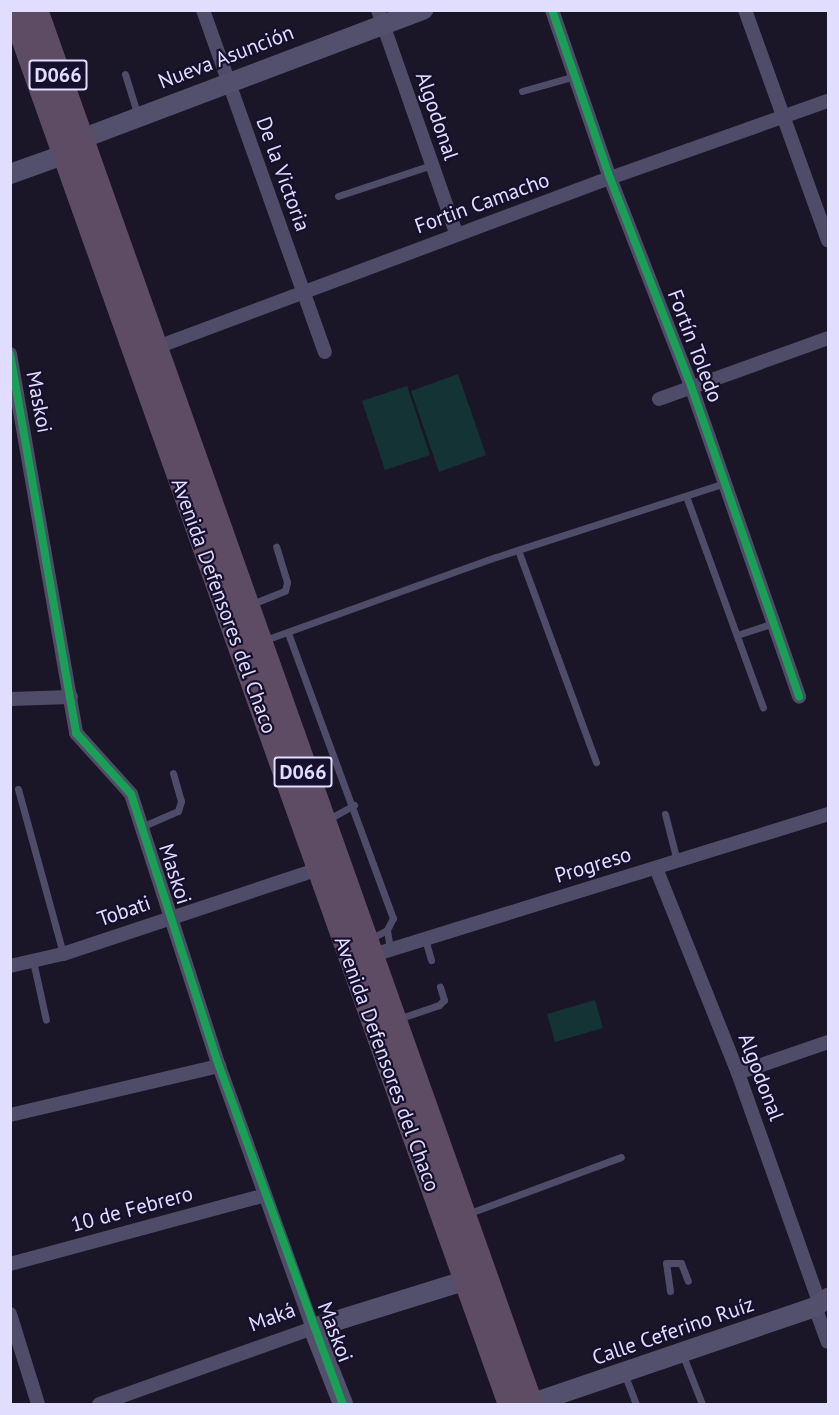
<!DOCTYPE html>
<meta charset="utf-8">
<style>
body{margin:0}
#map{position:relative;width:839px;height:1415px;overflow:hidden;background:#1a1627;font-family:"PT Sans",sans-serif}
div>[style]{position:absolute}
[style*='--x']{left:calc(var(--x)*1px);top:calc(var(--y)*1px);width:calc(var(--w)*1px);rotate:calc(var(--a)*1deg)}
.green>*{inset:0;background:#143335}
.lane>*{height:7px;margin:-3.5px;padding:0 3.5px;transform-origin:3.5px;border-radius:3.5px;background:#4e4c68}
.street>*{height:14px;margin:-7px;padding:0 7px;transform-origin:7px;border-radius:7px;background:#4e4c68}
.secondary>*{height:20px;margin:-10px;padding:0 10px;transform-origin:10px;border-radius:10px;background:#52506d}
.highway>*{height:26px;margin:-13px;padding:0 13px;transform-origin:13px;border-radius:13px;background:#5e4c65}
.cycleway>*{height:8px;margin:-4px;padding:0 4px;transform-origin:4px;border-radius:4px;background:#1a9f57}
span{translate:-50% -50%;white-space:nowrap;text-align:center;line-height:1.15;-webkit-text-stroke:4.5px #16102d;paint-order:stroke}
.shield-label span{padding:2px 4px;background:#16102d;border:2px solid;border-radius:4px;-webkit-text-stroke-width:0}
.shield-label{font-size:20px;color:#e1ddff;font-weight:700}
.street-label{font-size:21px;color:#e1ddff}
.frame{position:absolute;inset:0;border:12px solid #e1ddff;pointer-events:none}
</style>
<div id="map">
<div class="green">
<div style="clip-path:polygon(458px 374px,486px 455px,439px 472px,411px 391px)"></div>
<div style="clip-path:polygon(407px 386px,430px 455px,385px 470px,362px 401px)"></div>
<div style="clip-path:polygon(595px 1000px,603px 1028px,555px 1042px,547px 1014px)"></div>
</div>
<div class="lane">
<div style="--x:125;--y:74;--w:44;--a:72.8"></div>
<div style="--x:522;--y:91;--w:55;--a:-15.8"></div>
<div style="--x:338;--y:196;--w:99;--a:-18.3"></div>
<div style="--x:686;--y:496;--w:225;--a:70"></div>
<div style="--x:518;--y:550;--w:226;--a:69.8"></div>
<div style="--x:252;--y:604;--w:35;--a:-22"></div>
<div style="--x:285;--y:591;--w:9;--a:-77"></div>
<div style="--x:287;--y:582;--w:37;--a:-107"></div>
<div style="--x:288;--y:633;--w:304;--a:69.8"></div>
<div style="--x:393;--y:918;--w:13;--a:117"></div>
<div style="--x:387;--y:930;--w:19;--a:152"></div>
<div style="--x:737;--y:635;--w:39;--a:-18"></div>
<div style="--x:265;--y:640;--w:245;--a:-19.8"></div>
<div style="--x:496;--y:557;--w:241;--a:-17.9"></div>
<div style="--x:18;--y:789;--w:171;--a:74.7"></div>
<div style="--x:665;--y:814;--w:49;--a:75.7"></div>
<div style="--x:327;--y:820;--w:31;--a:-29"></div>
<div style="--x:141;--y:827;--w:40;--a:-23.4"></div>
<div style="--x:178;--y:811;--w:10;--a:-73"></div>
<div style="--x:181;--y:801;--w:29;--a:-106"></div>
<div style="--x:387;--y:930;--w:20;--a:81"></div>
<div style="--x:425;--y:939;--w:22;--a:74"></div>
<div style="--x:33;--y:961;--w:60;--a:77.6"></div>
<div style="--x:398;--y:1019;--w:43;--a:-18.9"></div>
<div style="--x:439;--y:1005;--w:7;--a:-45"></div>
<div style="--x:444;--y:1000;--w:14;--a:-107"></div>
<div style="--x:467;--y:1214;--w:164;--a:-20.3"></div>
<div style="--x:670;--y:1291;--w:28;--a:-98"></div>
<div style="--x:666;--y:1263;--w:15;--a:0"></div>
<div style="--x:681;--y:1263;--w:19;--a:69"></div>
<div style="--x:682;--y:1353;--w:55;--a:68.6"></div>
<div style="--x:624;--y:1373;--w:33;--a:69"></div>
</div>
<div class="street">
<div style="--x:203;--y:10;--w:363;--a:70.4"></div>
<div style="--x:378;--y:10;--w:238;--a:70.7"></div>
<div style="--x:552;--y:10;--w:178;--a:71"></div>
<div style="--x:610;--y:178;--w:223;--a:68.7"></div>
<div style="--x:691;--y:386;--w:329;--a:70.8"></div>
<div style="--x:745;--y:10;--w:245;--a:70.2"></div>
<div style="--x:152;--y:349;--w:489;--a:-20.5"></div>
<div style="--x:610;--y:178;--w:231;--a:-19.5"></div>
<div style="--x:10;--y:354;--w:385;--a:80.1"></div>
<div style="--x:76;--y:733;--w:82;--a:48"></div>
<div style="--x:131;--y:794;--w:286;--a:72.1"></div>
<div style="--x:219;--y:1066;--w:278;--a:70.3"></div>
<div style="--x:313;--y:1328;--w:227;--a:160.4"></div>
<div style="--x:659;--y:399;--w:180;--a:-19.8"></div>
<div style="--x:10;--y:699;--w:61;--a:-1.9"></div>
<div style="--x:656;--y:868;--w:221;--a:68.2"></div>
<div style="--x:738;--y:1073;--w:245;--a:70.5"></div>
<div style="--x:370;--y:956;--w:480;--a:-17.2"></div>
<div style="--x:10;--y:966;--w:54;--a:-12.8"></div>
<div style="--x:63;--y:954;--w:269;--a:-18.4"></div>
<div style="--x:738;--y:1073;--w:95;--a:-19"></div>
<div style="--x:10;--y:1115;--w:215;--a:-13.2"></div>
<div style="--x:10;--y:1264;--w:264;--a:-15.1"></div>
<div style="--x:815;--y:1307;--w:37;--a:70"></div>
<div style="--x:10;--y:1314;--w:94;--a:72.7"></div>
</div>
<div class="secondary">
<div style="--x:81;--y:139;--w:366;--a:-20.7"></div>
<div style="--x:10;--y:174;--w:56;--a:-19.7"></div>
<div style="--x:343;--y:1404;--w:82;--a:-111.5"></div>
<div style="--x:313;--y:1328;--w:158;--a:-17.3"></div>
<div style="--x:530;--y:1404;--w:301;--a:-18.8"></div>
<div style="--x:815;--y:1307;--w:16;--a:-35"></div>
</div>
<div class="highway">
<div style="--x:14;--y:10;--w:1480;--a:70.38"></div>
<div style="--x:35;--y:10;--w:1479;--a:70.45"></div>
</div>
<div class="cycleway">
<div style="--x:552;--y:10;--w:178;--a:71"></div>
<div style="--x:610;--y:178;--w:223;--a:68.7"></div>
<div style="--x:691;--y:386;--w:329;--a:70.8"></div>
<div style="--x:10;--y:354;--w:385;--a:80.1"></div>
<div style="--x:76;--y:733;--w:82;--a:48"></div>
<div style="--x:131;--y:794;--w:286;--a:72.1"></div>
<div style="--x:219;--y:1066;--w:360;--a:69.9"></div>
</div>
<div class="shield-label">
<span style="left:58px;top:75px">D066</span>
<span style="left:303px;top:772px">D066</span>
</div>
<div class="street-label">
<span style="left:226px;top:57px;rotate:-21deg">Nueva Asunción</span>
<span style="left:437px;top:116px;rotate:71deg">Algodonal</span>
<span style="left:283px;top:174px;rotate:70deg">De la Victoria</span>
<span style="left:482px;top:203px;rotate:-20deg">Fortin Camacho</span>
<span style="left:695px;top:346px;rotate:69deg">Fortín Toledo</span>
<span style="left:39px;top:402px;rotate:79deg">Maskoi</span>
<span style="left:224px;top:606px;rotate:70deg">Avenida Defensores del Chaco</span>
<span style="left:593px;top:865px;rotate:-17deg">Progreso</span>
<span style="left:175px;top:874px;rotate:72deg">Maskoi</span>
<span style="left:124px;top:911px;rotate:-19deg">Tobati</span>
<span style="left:387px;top:1064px;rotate:70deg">Avenida Defensores del Chaco</span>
<span style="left:761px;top:1077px;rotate:69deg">Algodonal</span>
<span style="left:132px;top:1209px;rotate:-15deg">10 de Febrero</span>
<span style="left:272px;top:1317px;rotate:-20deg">Maká</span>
<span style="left:673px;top:1331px;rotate:-19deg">Calle Ceferino Ruíz</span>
<span style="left:335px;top:1332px;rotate:69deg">Maskoi</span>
</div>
<div class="frame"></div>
</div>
